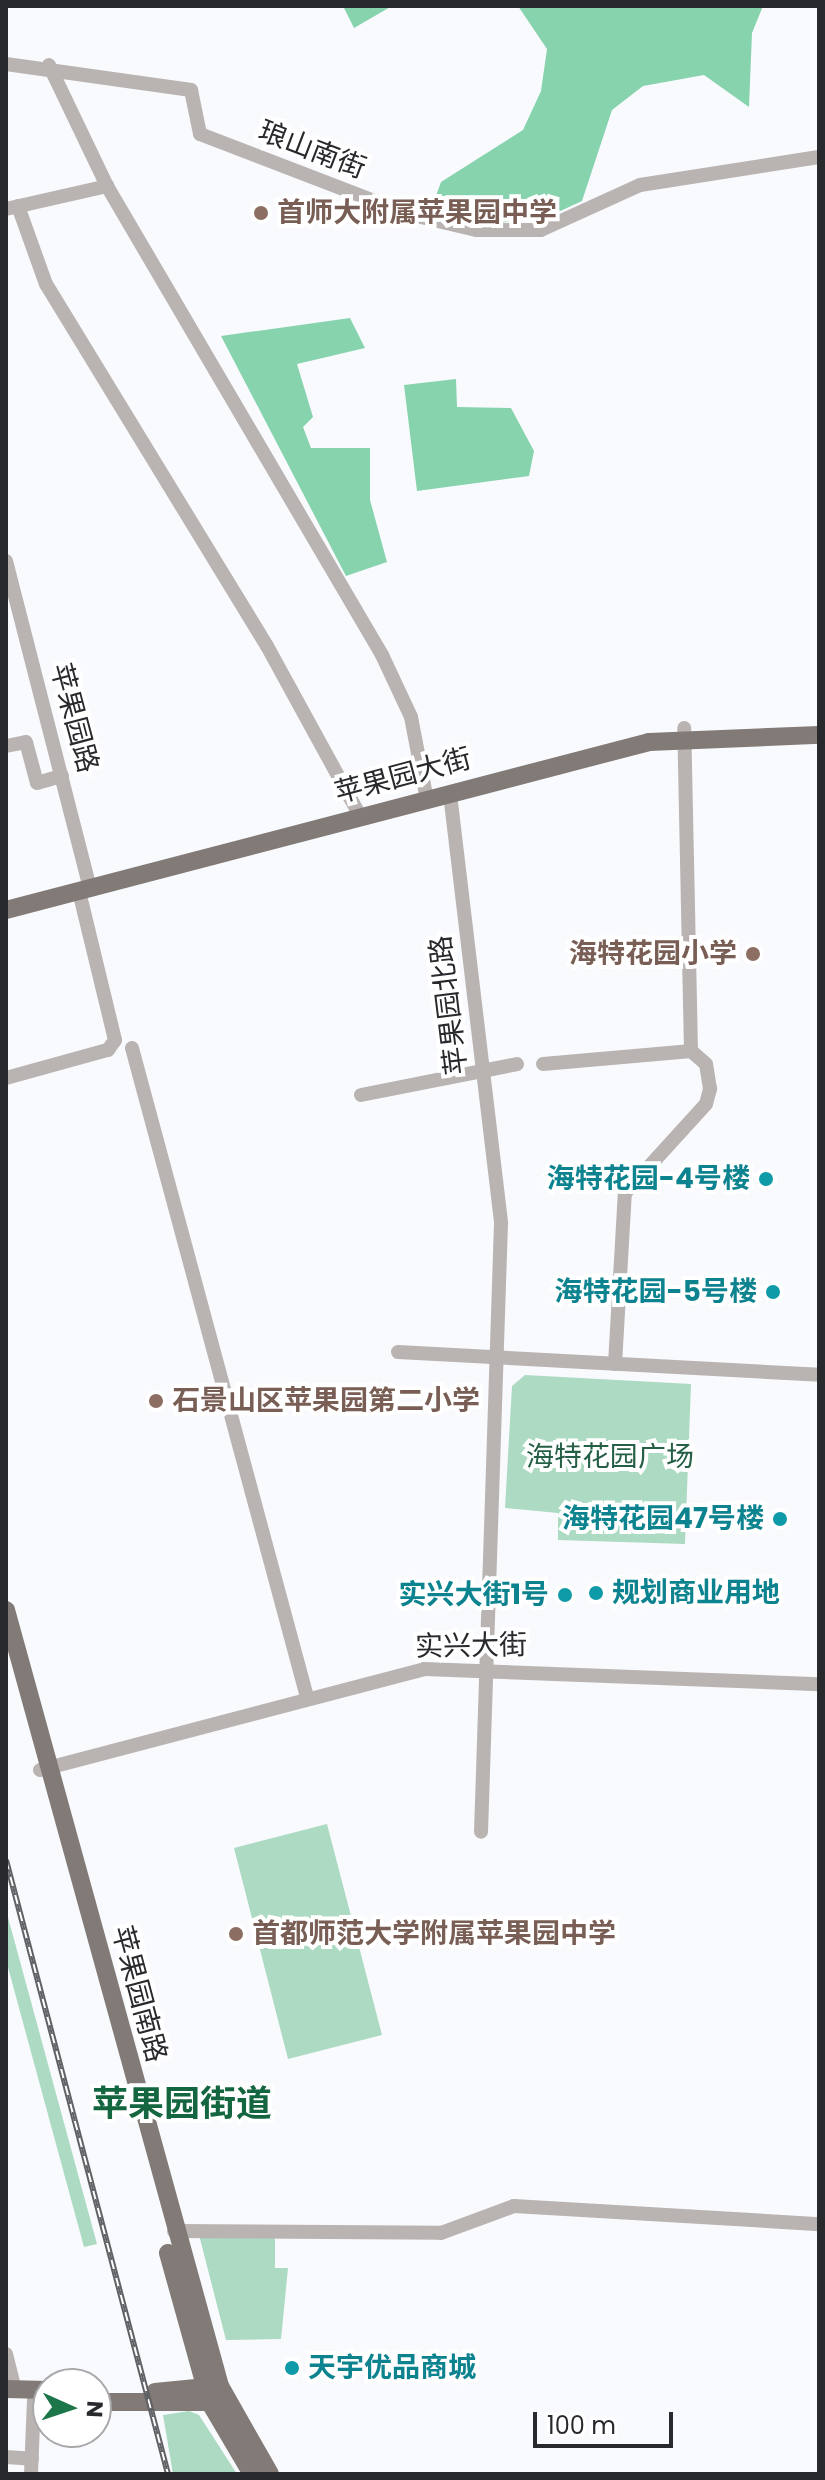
<!DOCTYPE html>
<meta charset="utf-8">
<style>
body{margin:0}
#map{position:relative;width:825px;height:2480px;overflow:hidden;background:#f9fafe;font-family:Poppins,"Noto Sans SC",sans-serif}
div>[style]{position:absolute}
[style*='--x']{left:calc(var(--x)*1px);top:calc(var(--y)*1px);width:calc(var(--w)*1px);rotate:calc(var(--a)*1deg)}
.green>*{inset:0;background:#acdac2}
.forest>*{inset:0;background:#86d3ae}
.minor>*{height:14px;margin:-7px;padding:0 7px;transform-origin:7px;border-radius:7px;background:#b9b4b2}
.major>*{height:18px;margin:-9px;padding:0 9px;transform-origin:9px;border-radius:9px;background:#817a76}
.rail>*{height:6px;margin-top:-3px;transform-origin:0;background:repeating-linear-gradient(90deg,#fff 0 9px,#606165 0 18px);box-sizing:border-box;border-block:2px solid #606165}
.dots>*{width:22px;height:22px;translate:-50% -50%;box-sizing:border-box;border:4px solid #fff;border-radius:50%}
span{translate:-50% -50%;white-space:nowrap;text-align:center;line-height:1.15;-webkit-text-stroke:8px #fff;paint-order:stroke}
.street-label{font-size:28px;color:#28292d}
.education-label{font-size:28px;color:#785e54;font-weight:700}
.left{translate:0 -50%;text-align:left}
.right{translate:-100% -50%;text-align:right}
.culture-label{font-size:28px;color:#0d838f;font-weight:700}
.park-label{font-size:28px;color:#255f46}
.district-label{font-size:36px;color:#13663f;font-weight:700}
.frame{position:absolute;inset:0;border:8px solid #28292d;pointer-events:none}
.north{position:absolute;left:32px;top:2368px;width:80px;height:80px;box-sizing:border-box;background:#fff;border:2px solid #a9a9ab;border-radius:50%;rotate:93deg;font-size:22px;font-weight:700;line-height:32px;text-align:center;color:#28292d}
.north::after{content:'';display:block;margin:auto;width:28px;height:36px;background:#1c764a;clip-path:polygon(50% 0,100% 100%,50% 72%,0 100%)}
.scale{position:absolute;left:533px;top:2412px;width:140px;height:36px;box-sizing:border-box;border:4px solid #28292d;border-top:0;padding-left:10px;font-size:24px;line-height:28px;white-space:nowrap;color:#28292d;-webkit-text-stroke:6px #fff;paint-order:stroke}
</style>
<div id="map">
<div class="green">
<div style="clip-path:polygon(525px 1375px,691px 1384px,685px 1544px,558px 1540px,558px 1513px,505px 1508px,512px 1386px)"></div>
<div style="clip-path:polygon(327px 1824px,382px 2035px,288px 2059px,234px 1848px)"></div>
<div style="clip-path:polygon(6px 1910px,97px 2244px,84px 2247px,6px 1960px)"></div>
<div style="clip-path:polygon(198px 2231px,275px 2234px,275px 2268px,288px 2268px,281px 2339px,226px 2340px)"></div>
<div style="clip-path:polygon(189px 2411px,199px 2415px,237px 2474px,173px 2474px,163px 2415px)"></div>
</div>
<div class="forest">
<div style="clip-path:polygon(343px 6px,392px 6px,354px 28px)"></div>
<div style="clip-path:polygon(518px 6px,763px 6px,752px 33px,749px 107px,704px 75px,643px 86px,612px 110px,582px 201px,543px 219px,457px 226px,432px 207px,441px 182px,523px 130px,541px 91px,547px 49px)"></div>
<div style="clip-path:polygon(350px 318px,365px 348px,297px 364px,313px 417px,303px 427px,311px 448px,370px 448px,370px 500px,387px 562px,346px 576px,221px 336px)"></div>
<div style="clip-path:polygon(456px 379px,457px 407px,511px 408px,534px 451px,529px 476px,417px 491px,404px 385px)"></div>
</div>
<div class="minor">
<div style="--x:6;--y:64;--w:187;--a:8"></div>
<div style="--x:191;--y:90;--w:45;--a:78.4"></div>
<div style="--x:200;--y:134;--w:223;--a:21"></div>
<div style="--x:408;--y:214;--w:71;--a:13.1"></div>
<div style="--x:477;--y:230;--w:64;--a:0"></div>
<div style="--x:541;--y:230;--w:109;--a:-24.4"></div>
<div style="--x:640;--y:185;--w:181;--a:-8.9"></div>
<div style="--x:49;--y:65;--w:134;--a:64.4"></div>
<div style="--x:107;--y:186;--w:544;--a:59.61"></div>
<div style="--x:382;--y:655;--w:68;--a:64.9"></div>
<div style="--x:411;--y:717;--w:85;--a:79.1"></div>
<div style="--x:18;--y:206;--w:83;--a:70.3"></div>
<div style="--x:46;--y:284;--w:424;--a:58.6"></div>
<div style="--x:267;--y:646;--w:194;--a:61.3"></div>
<div style="--x:6;--y:209;--w:104;--a:-12.8"></div>
<div style="--x:6;--y:561;--w:337;--a:75.6"></div>
<div style="--x:6;--y:746;--w:20;--a:-11"></div>
<div style="--x:26;--y:742;--w:42;--a:75"></div>
<div style="--x:37;--y:783;--w:26;--a:-16"></div>
<div style="--x:450;--y:794;--w:432;--a:83.2"></div>
<div style="--x:501;--y:1223;--w:609;--a:91.88"></div>
<div style="--x:132;--y:1048;--w:672;--a:74.91"></div>
<div style="--x:543;--y:1064;--w:149;--a:-5"></div>
<div style="--x:6;--y:1078;--w:106;--a:-15.4"></div>
<div style="--x:108;--y:1050;--w:12;--a:-55"></div>
<div style="--x:115;--y:1040;--w:153;--a:-103.6"></div>
<div style="--x:361;--y:1095;--w:159;--a:-11.2"></div>
<div style="--x:398;--y:1352;--w:422;--a:3.1"></div>
<div style="--x:615;--y:1364;--w:171;--a:-86.7"></div>
<div style="--x:625;--y:1193;--w:120;--a:-47.7"></div>
<div style="--x:706;--y:1104;--w:16;--a:-75"></div>
<div style="--x:710;--y:1089;--w:25;--a:-99"></div>
<div style="--x:706;--y:1064;--w:20;--a:-139"></div>
<div style="--x:691;--y:1051;--w:323;--a:-91.2"></div>
<div style="--x:40;--y:1770;--w:397;--a:-14.7"></div>
<div style="--x:424;--y:1669;--w:395;--a:2.2"></div>
<div style="--x:174;--y:2231;--w:267;--a:0.4"></div>
<div style="--x:441;--y:2233;--w:78;--a:-20.3"></div>
<div style="--x:514;--y:2206;--w:306;--a:3.4"></div>
<div style="--x:6;--y:2354;--w:36;--a:76"></div>
<div style="--x:6;--y:2457;--w:26;--a:4"></div>
<div style="--x:31;--y:2474;--w:74;--a:-87.7"></div>
</div>
<div class="major">
<div style="--x:6;--y:910;--w:665;--a:-14.64"></div>
<div style="--x:649;--y:742;--w:170;--a:-2.4"></div>
<div style="--x:6;--y:1610;--w:805;--a:74.58"></div>
<div style="--x:220;--y:2386;--w:101;--a:60.4"></div>
<div style="--x:168;--y:2253;--w:156;--a:74.4"></div>
<div style="--x:210;--y:2403;--w:82;--a:59.4"></div>
<div style="--x:6;--y:2389;--w:42;--a:1.4"></div>
<div style="--x:155;--y:2392;--w:62;--a:-5.5"></div>
<div style="--x:96;--y:2402;--w:123;--a:0"></div>
</div>
<div class="rail">
<div style="--x:6;--y:1860;--w:635;--a:75.22"></div>
</div>
<div class="dots">
<div style="left:261px;top:213px;background:#8d6e63"></div>
<div style="left:753px;top:954px;background:#8d6e63"></div>
<div style="left:766px;top:1179px;background:#0f9aa8"></div>
<div style="left:773px;top:1292px;background:#0f9aa8"></div>
<div style="left:156px;top:1401px;background:#8d6e63"></div>
<div style="left:780px;top:1519px;background:#0f9aa8"></div>
<div style="left:596px;top:1593px;background:#0f9aa8"></div>
<div style="left:565px;top:1595px;background:#0f9aa8"></div>
<div style="left:236px;top:1934px;background:#8d6e63"></div>
<div style="left:292px;top:2368px;background:#0f9aa8"></div>
</div>
<div class="street-label">
<span style="left:312px;top:150px;rotate:21deg">琅山南街</span>
<span style="left:74px;top:718px;rotate:75deg">苹果园路</span>
<span style="left:403px;top:776px;rotate:-15deg">苹果园大街</span>
<span style="left:449px;top:1005px;rotate:-97deg">苹果园北路</span>
<span style="left:471px;top:1646px;rotate:-1deg">实兴大街</span>
<span style="left:139px;top:1994px;rotate:75deg">苹果园南路</span>
</div>
<div class="education-label">
<span class="left" style="left:277px;top:213px">首师大附属苹果园中学</span>
<span class="right" style="left:737px;top:954px">海特花园小学</span>
<span class="left" style="left:172px;top:1401px">石景山区苹果园第二小学</span>
<span class="left" style="left:252px;top:1934px">首都师范大学附属苹果园中学</span>
</div>
<div class="culture-label">
<span class="right" style="left:750px;top:1179px">海特花园-4号楼</span>
<span class="right" style="left:757px;top:1292px">海特花园-5号楼</span>
<span class="right" style="left:764px;top:1519px">海特花园47号楼</span>
<span class="left" style="left:612px;top:1593px">规划商业用地</span>
<span class="right" style="left:549px;top:1595px">实兴大街1号</span>
<span class="left" style="left:308px;top:2368px">天宇优品商城</span>
</div>
<div class="park-label">
<span style="left:610px;top:1457px">海特花园广场</span>
</div>
<div class="district-label">
<span style="left:182px;top:2104px">苹果园街道</span>
</div>
<div class="frame"></div>
<div class="north">N</div>
<div class="scale">100 m</div>
</div>
